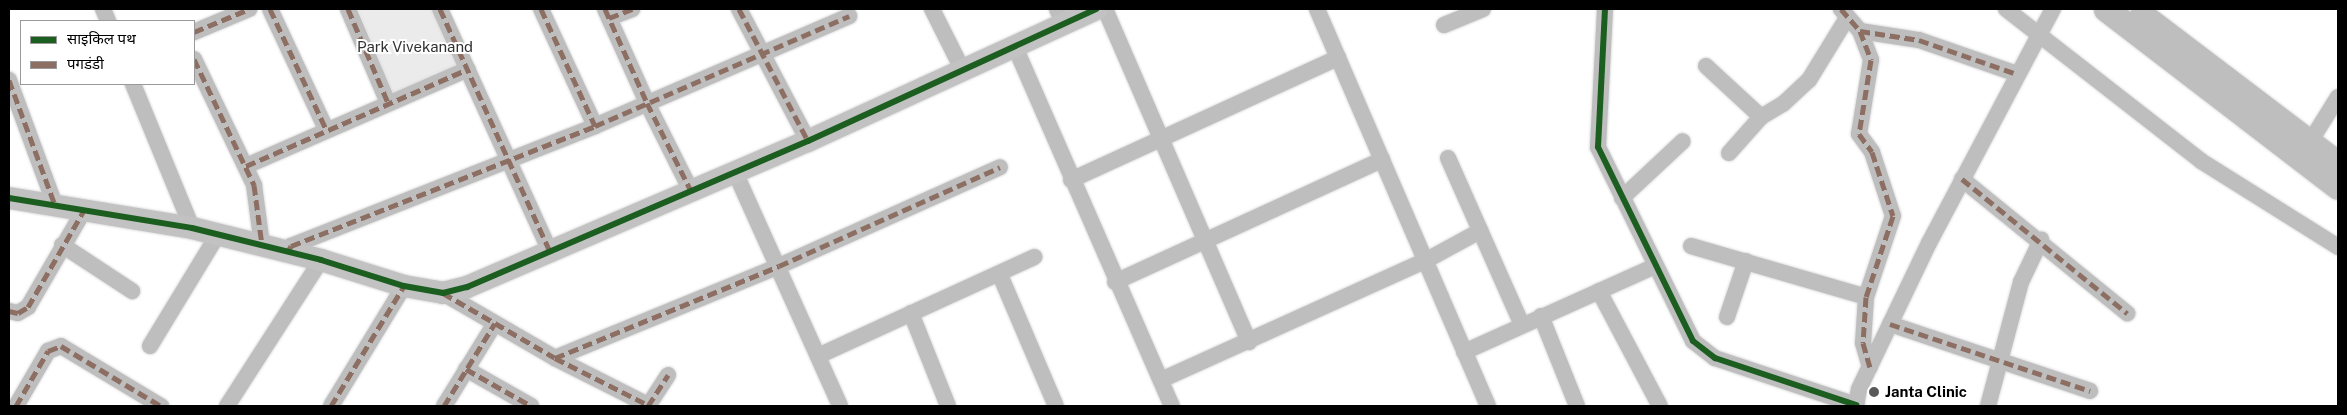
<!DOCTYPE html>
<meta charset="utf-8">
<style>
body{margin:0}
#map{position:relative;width:2347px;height:415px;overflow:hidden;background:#fff;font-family:"Public Sans","Noto Sans Devanagari",sans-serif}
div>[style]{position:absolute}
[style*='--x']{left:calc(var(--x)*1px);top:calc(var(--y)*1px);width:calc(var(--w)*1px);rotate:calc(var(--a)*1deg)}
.green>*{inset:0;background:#ebebeb}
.roads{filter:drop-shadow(0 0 1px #dbdbdb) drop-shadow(0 0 1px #dbdbdb)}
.street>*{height:16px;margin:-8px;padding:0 8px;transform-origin:8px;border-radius:8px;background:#bebebe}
.secondary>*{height:22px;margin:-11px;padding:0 11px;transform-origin:11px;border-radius:11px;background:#c2c2c2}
.primary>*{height:25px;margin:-12.5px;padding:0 12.5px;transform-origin:12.5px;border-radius:12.5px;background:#bebebe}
.quiet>*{height:5px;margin-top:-2.5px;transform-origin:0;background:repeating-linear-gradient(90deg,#8d6e63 0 10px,transparent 0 15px)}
.cycleway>*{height:6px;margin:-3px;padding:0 3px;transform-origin:3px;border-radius:3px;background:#1b5e20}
.dots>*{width:14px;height:14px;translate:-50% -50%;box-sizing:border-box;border:2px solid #fff;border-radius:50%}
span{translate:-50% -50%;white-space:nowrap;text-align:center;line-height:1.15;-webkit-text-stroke:4px #fff;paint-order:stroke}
.park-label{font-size:15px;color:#313131}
.poi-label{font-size:15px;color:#000;font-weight:700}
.left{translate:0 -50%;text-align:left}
.frame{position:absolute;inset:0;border:10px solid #000;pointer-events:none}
.legend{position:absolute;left:20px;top:20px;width:175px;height:65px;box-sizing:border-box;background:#fff;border:1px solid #999;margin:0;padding:6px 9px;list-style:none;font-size:15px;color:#000}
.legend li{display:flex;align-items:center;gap:10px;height:25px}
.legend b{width:25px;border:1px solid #999}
</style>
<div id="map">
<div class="green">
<div style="clip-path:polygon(358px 9px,439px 9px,466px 68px,394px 97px)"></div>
</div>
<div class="roads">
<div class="street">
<div style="--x:103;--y:9;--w:13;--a:67"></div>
<div style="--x:270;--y:9;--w:132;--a:65"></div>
<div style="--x:348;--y:9;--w:102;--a:66.9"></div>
<div style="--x:440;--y:9;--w:266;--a:65.6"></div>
<div style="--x:541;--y:9;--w:129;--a:65.2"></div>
<div style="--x:605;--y:9;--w:103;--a:65.9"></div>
<div style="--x:647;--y:103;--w:98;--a:63.4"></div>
<div style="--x:739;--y:9;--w:149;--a:62.4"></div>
<div style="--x:932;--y:9;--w:69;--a:63.4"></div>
<div style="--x:1057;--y:9;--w:14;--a:65"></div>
<div style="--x:1105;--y:9;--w:363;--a:66.6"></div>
<div style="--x:1317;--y:9;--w:432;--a:66.7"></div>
<div style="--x:1605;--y:9;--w:138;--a:92.9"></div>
<div style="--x:1598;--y:147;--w:216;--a:63.9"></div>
<div style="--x:1693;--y:341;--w:28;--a:38"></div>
<div style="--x:1715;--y:358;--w:149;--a:18.4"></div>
<div style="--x:1841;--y:9;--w:29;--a:49"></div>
<div style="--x:1860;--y:31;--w:31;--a:69"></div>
<div style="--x:1871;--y:60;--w:75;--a:99.2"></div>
<div style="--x:1859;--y:134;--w:22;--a:54"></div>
<div style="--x:1872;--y:152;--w:67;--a:71.8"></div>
<div style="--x:1893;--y:216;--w:85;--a:108.4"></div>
<div style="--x:1866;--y:297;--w:46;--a:93.7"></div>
<div style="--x:1863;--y:343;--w:25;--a:74"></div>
<div style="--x:2006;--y:9;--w:247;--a:37.9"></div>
<div style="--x:2201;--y:161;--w:162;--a:32.1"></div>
<div style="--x:609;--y:18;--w:25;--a:-21"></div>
<div style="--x:1444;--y:25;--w:42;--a:-22.3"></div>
<div style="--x:1860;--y:31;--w:60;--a:8.7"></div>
<div style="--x:1919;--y:40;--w:104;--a:19.1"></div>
<div style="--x:194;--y:32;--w:60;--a:-22.7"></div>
<div style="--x:1015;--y:47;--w:392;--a:66.4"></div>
<div style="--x:194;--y:59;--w:140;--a:64.5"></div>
<div style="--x:254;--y:185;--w:61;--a:82.4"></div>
<div style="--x:1706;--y:66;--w:75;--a:42.8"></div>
<div style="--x:9;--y:80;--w:133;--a:69.8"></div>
<div style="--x:133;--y:84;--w:156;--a:67.7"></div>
<div style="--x:2310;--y:142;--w:53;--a:-58.1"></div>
<div style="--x:1729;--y:153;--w:48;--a:-48.4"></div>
<div style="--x:1761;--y:117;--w:26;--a:-31"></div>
<div style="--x:1783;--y:104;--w:35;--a:-43"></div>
<div style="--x:1809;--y:80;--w:73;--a:-58.5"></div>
<div style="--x:1448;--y:158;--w:183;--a:66.1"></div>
<div style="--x:246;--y:166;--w:242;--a:-23.6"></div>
<div style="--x:735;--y:172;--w:256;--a:65.8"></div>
<div style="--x:1962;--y:179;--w:213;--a:39.1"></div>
<div style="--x:1071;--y:180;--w:294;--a:-24.6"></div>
<div style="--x:1622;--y:198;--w:83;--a:-43.1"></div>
<div style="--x:62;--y:245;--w:84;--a:33.3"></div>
<div style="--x:1691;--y:246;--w:182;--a:16.2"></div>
<div style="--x:288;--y:251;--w:6;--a:-59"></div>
<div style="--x:291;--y:246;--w:327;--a:-21.5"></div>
<div style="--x:595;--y:126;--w:277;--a:-23.4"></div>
<div style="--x:1000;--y:275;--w:142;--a:66.9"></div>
<div style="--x:1115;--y:282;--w:294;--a:-24.6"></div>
<div style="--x:1599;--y:291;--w:130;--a:62.1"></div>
<div style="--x:443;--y:293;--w:129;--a:30.1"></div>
<div style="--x:555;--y:358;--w:104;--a:26.8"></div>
<div style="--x:9;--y:311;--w:9;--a:13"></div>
<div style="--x:18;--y:313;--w:12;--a:-31"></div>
<div style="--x:28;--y:307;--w:110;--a:-59.9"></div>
<div style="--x:911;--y:313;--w:100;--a:68.3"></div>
<div style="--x:1541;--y:316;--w:97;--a:68.2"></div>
<div style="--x:1727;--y:317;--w:59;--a:-71.3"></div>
<div style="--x:1890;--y:324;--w:211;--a:18.5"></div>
<div style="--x:150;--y:346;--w:131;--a:-58.7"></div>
<div style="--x:1464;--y:352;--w:209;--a:-24.2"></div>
<div style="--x:818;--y:356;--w:238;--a:-24.6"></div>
<div style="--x:555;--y:358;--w:242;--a:-22.3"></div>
<div style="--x:779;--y:266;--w:242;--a:-24.1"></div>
<div style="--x:466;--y:369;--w:75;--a:29.6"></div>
<div style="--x:1161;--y:380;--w:290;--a:-24.3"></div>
<div style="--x:1425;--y:261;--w:63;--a:-28.6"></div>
<div style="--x:16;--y:406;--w:64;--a:-59.8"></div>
<div style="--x:48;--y:351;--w:14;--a:-21"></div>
<div style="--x:61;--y:346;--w:117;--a:31"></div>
<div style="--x:227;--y:406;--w:174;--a:-57.2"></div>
<div style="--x:331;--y:406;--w:140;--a:-58.7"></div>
<div style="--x:444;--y:406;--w:97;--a:-58.4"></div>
<div style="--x:648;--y:406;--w:37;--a:-57"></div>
<div style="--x:1856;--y:406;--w:17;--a:-80"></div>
<div style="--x:1859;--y:389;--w:162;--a:-64.4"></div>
<div style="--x:1929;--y:243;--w:265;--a:-62.1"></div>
<div style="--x:1988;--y:406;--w:128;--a:-75.1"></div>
<div style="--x:2021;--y:282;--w:47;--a:-64.5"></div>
</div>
<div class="secondary">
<div style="--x:9;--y:198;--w:185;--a:9.3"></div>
<div style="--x:192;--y:228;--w:133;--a:13.9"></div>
<div style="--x:321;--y:260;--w:87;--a:17.4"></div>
<div style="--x:404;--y:286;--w:40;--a:10"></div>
<div style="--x:443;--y:293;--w:25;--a:-14"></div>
<div style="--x:467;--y:287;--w:371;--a:-23.2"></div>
<div style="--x:808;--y:141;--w:317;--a:-24.6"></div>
</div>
<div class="primary">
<div style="--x:2106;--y:9;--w:292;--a:37.5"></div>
<div style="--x:2142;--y:15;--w:246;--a:37.2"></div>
</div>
</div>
<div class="quiet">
<div style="--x:270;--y:9;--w:132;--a:65"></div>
<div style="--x:348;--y:9;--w:102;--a:66.9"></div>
<div style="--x:440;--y:9;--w:266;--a:65.6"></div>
<div style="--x:541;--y:9;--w:129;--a:65.2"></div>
<div style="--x:605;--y:9;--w:103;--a:65.9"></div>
<div style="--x:647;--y:103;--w:98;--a:63.4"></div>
<div style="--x:739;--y:9;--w:149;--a:62.4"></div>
<div style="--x:1841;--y:9;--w:29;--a:49"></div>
<div style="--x:1860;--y:31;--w:31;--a:69"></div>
<div style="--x:1871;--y:60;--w:75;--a:99.2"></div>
<div style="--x:1859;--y:134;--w:22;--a:54"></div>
<div style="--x:1872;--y:152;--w:67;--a:71.8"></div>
<div style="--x:1893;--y:216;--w:85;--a:108.4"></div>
<div style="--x:1866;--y:297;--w:46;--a:93.7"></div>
<div style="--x:1863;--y:343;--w:25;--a:74"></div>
<div style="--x:609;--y:18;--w:25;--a:-21"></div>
<div style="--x:1860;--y:31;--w:60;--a:8.7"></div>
<div style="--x:1919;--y:40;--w:104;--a:19.1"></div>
<div style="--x:194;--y:32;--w:60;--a:-22.7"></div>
<div style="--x:194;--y:59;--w:140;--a:64.5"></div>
<div style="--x:254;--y:185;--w:61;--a:82.4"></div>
<div style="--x:9;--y:80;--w:133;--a:69.8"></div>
<div style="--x:246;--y:166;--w:242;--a:-23.6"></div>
<div style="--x:1962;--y:179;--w:213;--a:39.1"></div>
<div style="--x:288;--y:251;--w:6;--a:-59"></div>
<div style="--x:291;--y:246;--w:327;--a:-21.5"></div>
<div style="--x:595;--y:126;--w:277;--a:-23.4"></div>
<div style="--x:443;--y:293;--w:129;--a:30.1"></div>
<div style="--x:555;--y:358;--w:104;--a:26.8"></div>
<div style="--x:9;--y:311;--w:9;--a:13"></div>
<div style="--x:18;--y:313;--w:12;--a:-31"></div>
<div style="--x:28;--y:307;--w:110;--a:-59.9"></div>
<div style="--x:1890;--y:324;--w:211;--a:18.5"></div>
<div style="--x:555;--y:358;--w:242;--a:-22.3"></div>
<div style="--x:779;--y:266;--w:242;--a:-24.1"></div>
<div style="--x:466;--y:369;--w:75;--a:29.6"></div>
<div style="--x:16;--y:406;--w:64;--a:-59.8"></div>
<div style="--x:48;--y:351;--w:14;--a:-21"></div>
<div style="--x:61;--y:346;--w:117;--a:31"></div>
<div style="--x:331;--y:406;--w:140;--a:-58.7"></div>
<div style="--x:444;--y:406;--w:97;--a:-58.4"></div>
<div style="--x:648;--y:406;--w:37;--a:-57"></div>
</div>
<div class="cycleway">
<div style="--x:1605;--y:9;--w:138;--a:92.9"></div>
<div style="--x:1598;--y:147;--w:216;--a:63.9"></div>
<div style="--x:1693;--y:341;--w:28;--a:38"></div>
<div style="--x:1715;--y:358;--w:149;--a:18.4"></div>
<div style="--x:9;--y:198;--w:185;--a:9.3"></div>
<div style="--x:192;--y:228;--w:133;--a:13.9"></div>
<div style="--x:321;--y:260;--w:87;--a:17.4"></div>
<div style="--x:404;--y:286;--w:40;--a:10"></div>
<div style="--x:443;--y:293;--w:25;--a:-14"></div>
<div style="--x:467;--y:287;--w:371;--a:-23.2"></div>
<div style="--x:808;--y:141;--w:317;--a:-24.6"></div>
</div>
<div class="dots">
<div style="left:1874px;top:392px;background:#595959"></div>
</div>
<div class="park-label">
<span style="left:415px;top:47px">Park Vivekanand</span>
</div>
<div class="poi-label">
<span class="left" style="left:1885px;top:392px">Janta Clinic</span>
</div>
<div class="frame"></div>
<ul class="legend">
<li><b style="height:6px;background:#1b5e20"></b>साइकिल पथ</li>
<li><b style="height:6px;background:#8d6e63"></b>पगडंडी</li>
</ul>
</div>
